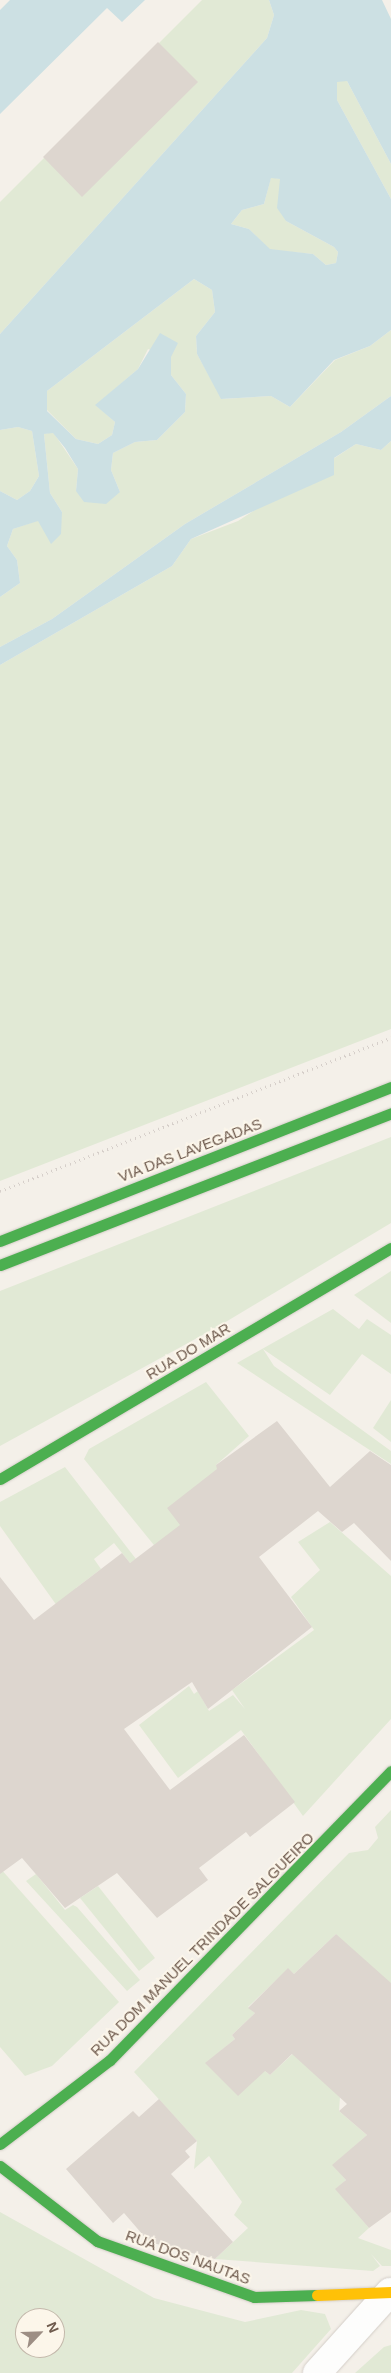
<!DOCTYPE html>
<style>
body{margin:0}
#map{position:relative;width:391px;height:2373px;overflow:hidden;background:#f4f0e9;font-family:Helvetica,sans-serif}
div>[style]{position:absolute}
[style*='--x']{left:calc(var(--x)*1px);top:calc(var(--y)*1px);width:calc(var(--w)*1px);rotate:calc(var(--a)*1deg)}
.green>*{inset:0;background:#e1e9d5}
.water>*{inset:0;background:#cce0e3}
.building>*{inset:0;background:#ddd6cf}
.path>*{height:3px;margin-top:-1.5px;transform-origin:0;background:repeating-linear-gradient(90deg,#d6cfca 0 1px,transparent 0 5px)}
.roads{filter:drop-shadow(0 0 1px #d3cdc7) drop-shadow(0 0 1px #d3cdc7)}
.street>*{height:28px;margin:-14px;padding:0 14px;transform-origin:14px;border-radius:14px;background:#fdfdfc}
.fast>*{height:11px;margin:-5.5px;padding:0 5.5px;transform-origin:5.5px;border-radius:5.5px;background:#4caf50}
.slow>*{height:11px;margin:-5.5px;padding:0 5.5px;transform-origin:5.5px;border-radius:5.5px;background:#ffc107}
span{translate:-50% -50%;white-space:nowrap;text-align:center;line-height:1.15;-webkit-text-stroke:4px #fcf6ea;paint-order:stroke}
.street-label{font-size:15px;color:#6e5a4d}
.north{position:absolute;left:15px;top:2308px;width:50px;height:50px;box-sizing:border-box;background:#fcf6ea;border:1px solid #c3b8ab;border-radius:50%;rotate:66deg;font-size:14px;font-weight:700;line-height:20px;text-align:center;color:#6e5a4d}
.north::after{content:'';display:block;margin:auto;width:18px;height:22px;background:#9d8e84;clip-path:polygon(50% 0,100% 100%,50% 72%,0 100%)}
</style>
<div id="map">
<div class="green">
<div style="clip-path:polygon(202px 0,269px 0,274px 15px,267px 38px,0 334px,0 202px)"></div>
<div style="clip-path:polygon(337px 81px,347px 81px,391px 164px,391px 199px,337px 100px)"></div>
<div style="clip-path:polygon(271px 177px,280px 179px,286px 221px,334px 247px,338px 252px,336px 263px,326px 265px,313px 254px,270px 250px,249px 229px,231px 224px,242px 210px,264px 204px)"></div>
<div style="clip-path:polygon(194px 279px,212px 290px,215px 312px,196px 336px,197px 354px,222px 399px,271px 396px,290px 407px,335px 360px,370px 346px,391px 330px,391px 396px,341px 432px,185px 524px,52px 619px,0 647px,0 597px,20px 583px,17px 560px,7px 546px,13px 529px,62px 512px,50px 493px,44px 434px,53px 432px,78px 469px,76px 491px,120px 492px,111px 470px,113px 453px,135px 442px,157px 440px,185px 412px,186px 394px,171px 375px,171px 357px,148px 349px,138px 369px,96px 405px,115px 422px,112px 435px,98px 444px,76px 439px,47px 410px,47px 391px)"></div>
<div style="clip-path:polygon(18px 427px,32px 431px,39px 476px,30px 491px,17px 500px,0 491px,0 430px)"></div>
<div style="clip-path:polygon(391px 441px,391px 1029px,0 1181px,0 665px,172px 566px,191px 539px,238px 521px,356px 444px,381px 450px)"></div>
<div style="clip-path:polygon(391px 1137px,391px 1223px,219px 1326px,0 1446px,0 1291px)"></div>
<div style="clip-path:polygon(391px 1271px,391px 1323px,354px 1295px)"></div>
<div style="clip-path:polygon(333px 1309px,359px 1329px,367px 1319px,391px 1335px,391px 1374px,362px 1354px,330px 1395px,263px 1349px,274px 1366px,391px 1451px,391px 1464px,237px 1363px)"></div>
<div style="clip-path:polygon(206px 1382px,249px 1436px,216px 1465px,221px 1472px,188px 1535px,162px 1555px,84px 1459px,89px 1449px)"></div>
<div style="clip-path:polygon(391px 1400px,391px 1442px,373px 1428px)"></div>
<div style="clip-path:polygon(65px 1467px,136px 1559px,130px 1563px,114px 1543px,94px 1559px,101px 1569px,76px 1588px,83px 1598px,65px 1617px,0 1526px,0 1502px)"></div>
<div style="clip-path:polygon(330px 1522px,391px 1576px,391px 1719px,303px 1816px,241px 1730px,178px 1778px,139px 1725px,189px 1686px,194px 1694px,198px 1691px,209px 1711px,233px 1695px,245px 1709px,232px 1690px,314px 1630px,291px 1597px,320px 1570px,298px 1542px)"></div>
<div style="clip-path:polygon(391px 1810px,391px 2018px,336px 1934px,294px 1974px,288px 1969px,248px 2007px,255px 2013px,232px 2035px,235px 2039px,206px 2063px,265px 2071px,270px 2075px,298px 2049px,340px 2097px,339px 2111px,367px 2135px,333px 2165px,346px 2180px,336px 2189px,369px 2228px,358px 2238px,391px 2250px,391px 2266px,382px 2266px,371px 2254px,380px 2266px,373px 2271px,215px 2259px,248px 2228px,234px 2215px,242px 2202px,209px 2156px,194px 2169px,197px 2141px,134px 2072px,349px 1853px,368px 1850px,378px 1838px,375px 1827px)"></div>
<div style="clip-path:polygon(0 1868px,119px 2002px,52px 2066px,25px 2076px,0 2047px)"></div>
<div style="clip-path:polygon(36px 1874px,65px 1910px,73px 1905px,77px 1907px,140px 1980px,127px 1991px,26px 1881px)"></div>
<div style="clip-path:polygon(98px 1886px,155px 1958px,139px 1971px,80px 1898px)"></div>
<div style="clip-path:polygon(evenodd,0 2212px,154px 2298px,245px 2322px,301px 2310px,325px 2314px,331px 2329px,292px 2373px,0 2373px,0 2212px,25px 2318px,55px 2318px,55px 2348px,25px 2348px,25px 2318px)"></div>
<div style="clip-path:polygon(391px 2345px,391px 2373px,355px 2373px,384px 2347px)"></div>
</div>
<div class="water">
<div style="clip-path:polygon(10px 0,145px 0,122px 22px,107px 8px,0 114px,0 10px)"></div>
<div style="clip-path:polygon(evenodd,269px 0,382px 0,391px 19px,391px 164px,347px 81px,337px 82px,337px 100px,391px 199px,391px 330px,370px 346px,334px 360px,290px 407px,271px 396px,221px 399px,197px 354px,196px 336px,215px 312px,212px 290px,194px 279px,47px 391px,47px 411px,76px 439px,98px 444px,112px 435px,115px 422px,95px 405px,138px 369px,160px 333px,178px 343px,171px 357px,171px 375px,186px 394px,185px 412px,157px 440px,135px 442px,113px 453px,111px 470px,120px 492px,106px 504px,84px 502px,76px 491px,78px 469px,65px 448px,53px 433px,44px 434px,50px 493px,62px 512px,61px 534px,51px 544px,38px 521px,13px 529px,7px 546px,17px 560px,20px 583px,0 597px,0 491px,17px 500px,30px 491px,39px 476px,32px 431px,18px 427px,0 430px,0 334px,267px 38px,274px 15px,269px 0,271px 178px,280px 179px,277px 208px,286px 221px,334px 247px,338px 252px,336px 263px,326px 265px,313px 254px,270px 249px,249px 229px,231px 224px,242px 210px,264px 204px,271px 178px)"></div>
<div style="clip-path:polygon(391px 396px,391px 441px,381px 450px,356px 444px,334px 458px,334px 475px,191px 539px,172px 566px,0 665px,0 647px,52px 619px,185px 524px,341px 432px)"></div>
</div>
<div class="building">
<div style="clip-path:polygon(158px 42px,198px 82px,82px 197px,43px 157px)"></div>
<div style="clip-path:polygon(277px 1421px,330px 1487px,370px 1451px,391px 1465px,391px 1561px,354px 1523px,342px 1532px,318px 1511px,259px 1557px,312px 1627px,208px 1709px,192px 1682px,124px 1729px,170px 1790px,244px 1735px,295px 1802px,250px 1837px,246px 1832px,199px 1868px,208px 1880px,157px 1918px,117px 1873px,65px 1908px,22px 1858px,0 1874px,0 1577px,34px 1620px,122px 1553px,130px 1563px,180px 1525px,167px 1508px,217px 1469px,216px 1465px)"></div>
<div style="clip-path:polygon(336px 1934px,391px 1983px,391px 2212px,369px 2228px,335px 2189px,346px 2180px,332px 2165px,367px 2135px,339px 2111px,347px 2104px,292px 2054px,270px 2075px,265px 2071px,238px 2096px,205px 2063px,235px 2039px,232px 2035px,255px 2013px,248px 2008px,288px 1968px,294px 1974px)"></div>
<div style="clip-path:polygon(159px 2099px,197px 2141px,185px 2151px,190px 2157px,171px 2174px,233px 2242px,215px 2259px,149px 2242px,124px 2213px,113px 2223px,66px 2169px,133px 2111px,139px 2117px)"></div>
</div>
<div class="path">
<div style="--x:0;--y:1191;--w:420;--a:-21.4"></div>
</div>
<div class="roads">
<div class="street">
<div style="--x:317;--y:2373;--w:109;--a:-48"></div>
</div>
<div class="fast">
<div style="--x:0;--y:1241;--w:420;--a:-21.5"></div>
<div style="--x:0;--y:1265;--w:420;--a:-21.2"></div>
<div style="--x:0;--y:1479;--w:454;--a:-30.6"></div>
<div style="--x:0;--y:2144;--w:138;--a:-37.4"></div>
<div style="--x:110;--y:2060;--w:403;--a:-45.8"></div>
<div style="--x:0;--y:2166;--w:123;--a:37.7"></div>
<div style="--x:97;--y:2241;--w:167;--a:19.6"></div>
<div style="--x:254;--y:2297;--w:63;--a:-1.8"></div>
</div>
<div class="slow">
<div style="--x:317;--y:2295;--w:74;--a:-2.3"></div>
</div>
</div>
<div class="street-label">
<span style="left:190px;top:1150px;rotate:-21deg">VIA DAS LAVEGADAS</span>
<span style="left:188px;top:1351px;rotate:-31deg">RUA DO MAR</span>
<span style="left:202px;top:1944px;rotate:-45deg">RUA DOM MANUEL TRINDADE SALGUEIRO</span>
<span style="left:188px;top:2257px;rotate:20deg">RUA DOS NAUTAS</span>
</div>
<div class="north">N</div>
</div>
